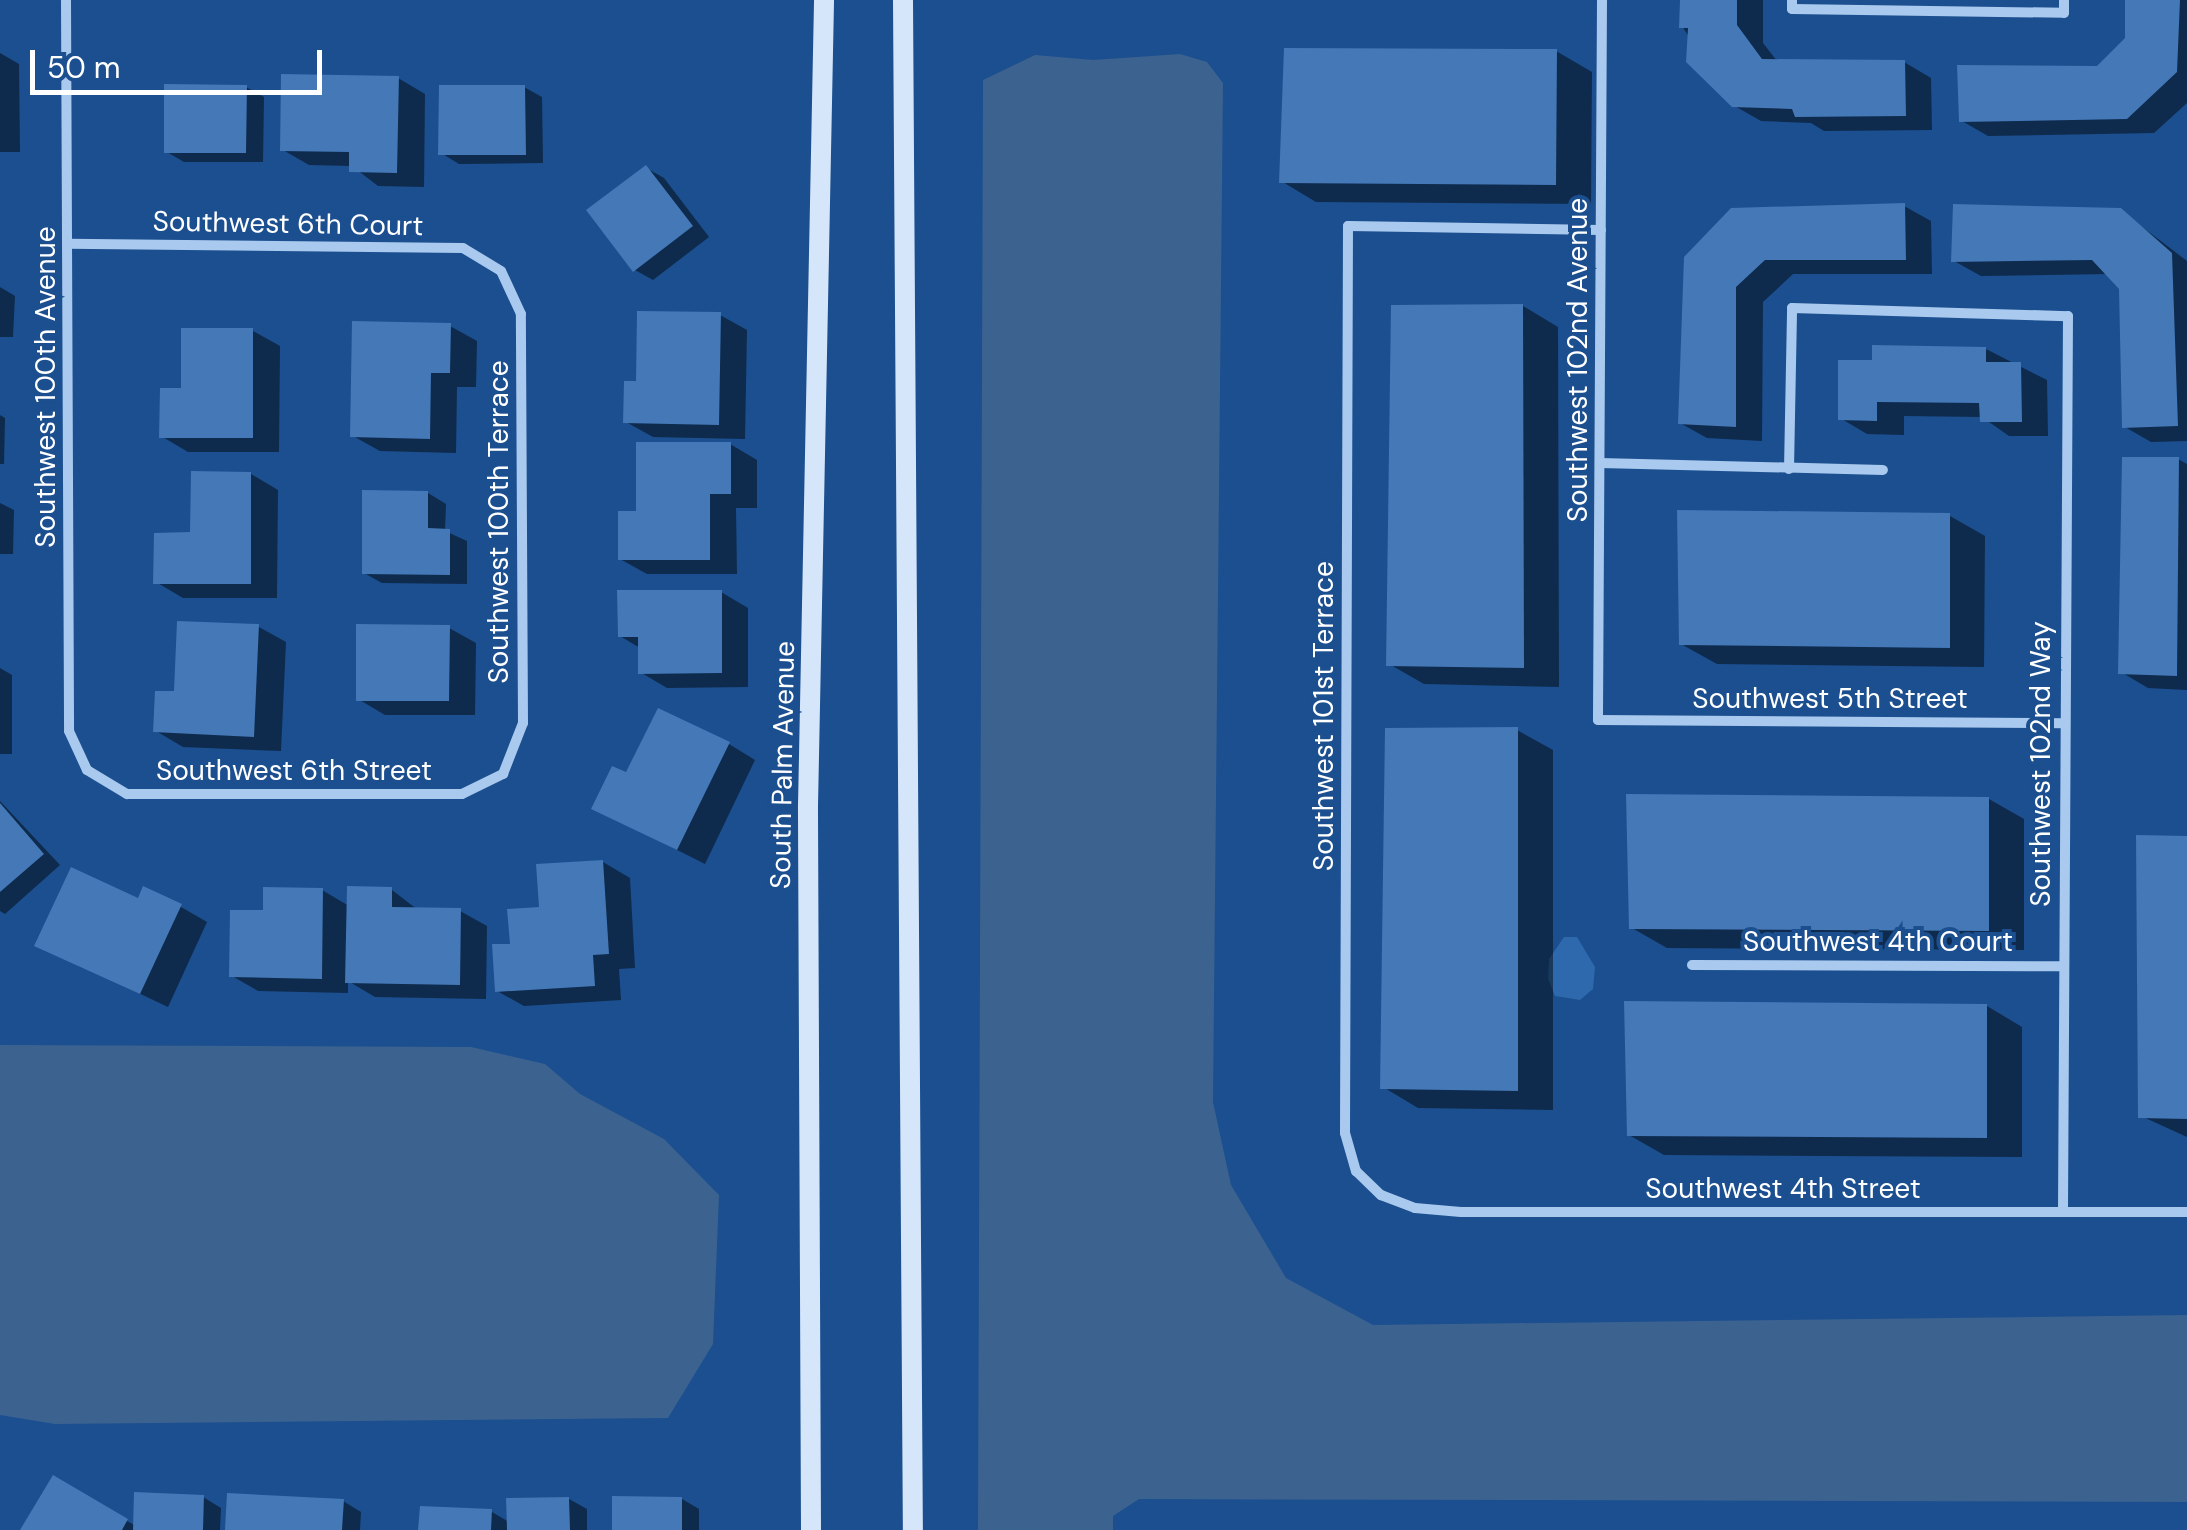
<!DOCTYPE html>
<style>
body{margin:0}
#map{position:relative;width:2187px;height:1530px;overflow:hidden;background:#1b4f8f;font-family:"DM Sans",sans-serif}
div>[style]{position:absolute}
[style*='--x']{left:calc(var(--x)*1px);top:calc(var(--y)*1px);width:calc(var(--w)*1px);rotate:calc(var(--a)*1deg)}
.green>*{inset:0;background:#2e69ad}
.water>*{inset:0;background:#3c6290}
.shadow>*{inset:0;background:#0007}
.building>*{inset:0;background:#4478b7}
.minor>*{height:10px;margin:-5px;padding:0 5px;transform-origin:5px;border-radius:5px;background:#a9c9ee}
.secondary>*{height:20px;margin:-10px;padding:0 10px;transform-origin:10px;border-radius:10px;background:#d6e6fa}
span{translate:-50% -50%;white-space:nowrap;text-align:center;line-height:1.15;-webkit-text-stroke:8px #1b4f8f;paint-order:stroke}
.street-label{font-size:28px;color:#fff}
.scale{position:absolute;left:30px;top:50px;width:292px;height:45px;box-sizing:border-box;border:5px solid #fff;border-top:0;padding-left:12px;font-size:30px;line-height:35px;white-space:nowrap;color:#fff;-webkit-text-stroke:8px #1b4f8f;paint-order:stroke}
</style>
<div id="map">
<div class="green">
<div style="clip-path:polygon(1564px 937px,1577px 937px,1595px 967px,1593px 989px,1580px 1000px,1555px 996px,1548px 979px,1549px 959px)"></div>
</div>
<div class="water">
<div style="clip-path:polygon(1180px 54px,1207px 62px,1223px 83px,1213px 1102px,1231px 1185px,1286px 1278px,1373px 1325px,2187px 1315px,2187px 1502px,1139px 1499px,1113px 1516px,1113px 1530px,978px 1530px,983px 80px,1035px 55px,1093px 60px)"></div>
<div style="clip-path:polygon(0 1045px,471px 1047px,545px 1064px,580px 1094px,664px 1139px,719px 1195px,713px 1344px,668px 1418px,55px 1424px,0 1415px)"></div>
</div>
<div class="shadow">
<div style="clip-path:polygon(1682px 0,1763px 0,1763px 43px,1777px 61px,1904px 62px,1931px 78px,1932px 130px,1824px 131px,1811px 123px,1761px 121px,1733px 105px,1682px 26px)"></div>
<div style="clip-path:polygon(2128px 0,2187px 0,2187px 103px,2154px 133px,1988px 136px,1962px 121px,2098px 69px,2127px 39px)"></div>
<div style="clip-path:polygon(1556px 51px,1592px 72px,1591px 204px,1316px 202px,1281px 181px)"></div>
<div style="clip-path:polygon(0 53px,19px 64px,20px 152px,0 152px)"></div>
<div style="clip-path:polygon(398px 78px,425px 94px,424px 187px,378px 186px,352px 166px,309px 165px,283px 150px)"></div>
<div style="clip-path:polygon(246px 87px,264px 97px,263px 162px,184px 162px,167px 152px)"></div>
<div style="clip-path:polygon(524px 87px,542px 97px,543px 163px,459px 164px,441px 153px)"></div>
<div style="clip-path:polygon(646px 168px,664px 178px,709px 237px,653px 280px,635px 270px)"></div>
<div style="clip-path:polygon(1904px 206px,1931px 221px,1932px 274px,1793px 274px,1763px 302px,1762px 441px,1707px 438px,1680px 423px,1687px 258px)"></div>
<div style="clip-path:polygon(2120px 210px,2187px 261px,2187px 441px,2151px 442px,2125px 427px,2122px 288px,2109px 274px,1981px 276px,1954px 261px)"></div>
<div style="clip-path:polygon(0 287px,15px 296px,13px 337px,0 337px)"></div>
<div style="clip-path:polygon(1523px 306px,1558px 327px,1559px 687px,1424px 684px,1389px 664px)"></div>
<div style="clip-path:polygon(720px 315px,747px 330px,745px 439px,653px 437px,626px 422px,638px 384px)"></div>
<div style="clip-path:polygon(450px 326px,477px 341px,476px 387px,457px 387px,456px 453px,380px 451px,353px 436px)"></div>
<div style="clip-path:polygon(253px 331px,280px 346px,279px 452px,188px 452px,161px 436px)"></div>
<div style="clip-path:polygon(1986px 349px,2047px 380px,2048px 436px,2009px 436px,1982px 417px,1904px 416px,1904px 435px,1867px 434px,1840px 418px,1874px 363px)"></div>
<div style="clip-path:polygon(0 415px,5px 418px,4px 464px,0 464px)"></div>
<div style="clip-path:polygon(730px 444px,757px 460px,757px 508px,736px 508px,737px 574px,647px 574px,620px 559px,639px 513px)"></div>
<div style="clip-path:polygon(2178px 459px,2187px 464px,2187px 690px,2148px 688px,2121px 672px)"></div>
<div style="clip-path:polygon(251px 474px,278px 490px,277px 598px,183px 598px,156px 582px)"></div>
<div style="clip-path:polygon(428px 493px,446px 504px,445px 531px,467px 541px,467px 584px,382px 583px,364px 573px)"></div>
<div style="clip-path:polygon(0 503px,14px 510px,13px 554px,0 554px)"></div>
<div style="clip-path:polygon(1950px 516px,1985px 536px,1984px 667px,1717px 664px,1681px 644px)"></div>
<div style="clip-path:polygon(721px 592px,748px 608px,748px 687px,667px 688px,640px 672px,640px 648px,620px 636px)"></div>
<div style="clip-path:polygon(259px 627px,286px 642px,281px 751px,183px 747px,156px 731px,176px 694px)"></div>
<div style="clip-path:polygon(449px 628px,476px 643px,475px 715px,385px 715px,358px 699px)"></div>
<div style="clip-path:polygon(0 668px,12px 675px,12px 754px,0 754px)"></div>
<div style="clip-path:polygon(1517px 730px,1553px 750px,1553px 1110px,1418px 1108px,1383px 1087px)"></div>
<div style="clip-path:polygon(729px 744px,755px 760px,705px 864px,594px 808px,627px 776px)"></div>
<div style="clip-path:polygon(1989px 799px,2024px 819px,2024px 950px,1667px 948px,1632px 928px)"></div>
<div style="clip-path:polygon(0 801px,60px 865px,5px 914px,0 911px)"></div>
<div style="clip-path:polygon(2187px 839px,2187px 1137px,2141px 1116px)"></div>
<div style="clip-path:polygon(603px 862px,630px 878px,635px 968px,619px 969px,621px 1000px,524px 1006px,497px 991px,512px 946px,541px 909px)"></div>
<div style="clip-path:polygon(322px 890px,349px 906px,392px 890px,418px 910px,460px 911px,487px 926px,486px 999px,375px 997px,348px 981px,348px 993px,258px 991px,232px 976px,265px 913px)"></div>
<div style="clip-path:polygon(139px 901px,181px 907px,207px 922px,168px 1007px,37px 945px)"></div>
<div style="clip-path:polygon(1987px 1006px,2022px 1027px,2022px 1157px,1664px 1155px,1629px 1135px)"></div>
<div style="clip-path:polygon(53px 1479px,136px 1526px,203px 1497px,221px 1508px,220px 1530px,23px 1530px)"></div>
<div style="clip-path:polygon(569px 1499px,587px 1509px,587px 1530px,421px 1530px,492px 1512px,509px 1522px)"></div>
<div style="clip-path:polygon(682px 1499px,699px 1509px,699px 1530px,614px 1530px)"></div>
<div style="clip-path:polygon(343px 1501px,361px 1512px,360px 1530px,228px 1530px)"></div>
</div>
<div class="building">
<div style="clip-path:polygon(1680px 0,1737px 0,1737px 25px,1762px 59px,1905px 60px,1906px 116px,1795px 117px,1792px 109px,1732px 107px,1686px 62px,1688px 28px,1679px 28px)"></div>
<div style="clip-path:polygon(2125px 0,2180px 0,2177px 72px,2127px 119px,1959px 122px,1957px 65px,2097px 66px,2125px 38px)"></div>
<div style="clip-path:polygon(1284px 48px,1557px 49px,1556px 185px,1279px 183px)"></div>
<div style="clip-path:polygon(281px 74px,399px 76px,397px 173px,349px 172px,349px 152px,280px 151px)"></div>
<div style="clip-path:polygon(164px 84px,247px 85px,246px 153px,164px 153px)"></div>
<div style="clip-path:polygon(439px 85px,525px 85px,526px 155px,438px 155px)"></div>
<div style="clip-path:polygon(646px 165px,693px 226px,633px 272px,586px 210px)"></div>
<div style="clip-path:polygon(1905px 203px,1906px 260px,1765px 260px,1736px 287px,1736px 427px,1678px 424px,1684px 257px,1731px 208px)"></div>
<div style="clip-path:polygon(1953px 204px,2121px 208px,2172px 253px,2178px 426px,2122px 428px,2119px 289px,2092px 260px,1951px 262px)"></div>
<div style="clip-path:polygon(1523px 304px,1524px 668px,1386px 666px,1391px 305px)"></div>
<div style="clip-path:polygon(637px 311px,721px 312px,719px 425px,623px 423px,624px 381px,636px 381px)"></div>
<div style="clip-path:polygon(352px 321px,451px 323px,450px 373px,431px 373px,430px 439px,350px 437px)"></div>
<div style="clip-path:polygon(181px 328px,253px 328px,253px 438px,159px 438px,160px 388px,181px 388px)"></div>
<div style="clip-path:polygon(1872px 345px,1986px 347px,1986px 362px,2021px 362px,2022px 422px,1980px 422px,1979px 403px,1877px 402px,1877px 421px,1838px 420px,1838px 360px,1872px 360px)"></div>
<div style="clip-path:polygon(636px 442px,731px 442px,731px 494px,710px 494px,710px 560px,618px 560px,618px 511px,636px 511px)"></div>
<div style="clip-path:polygon(2122px 457px,2179px 457px,2177px 676px,2118px 674px)"></div>
<div style="clip-path:polygon(191px 471px,251px 472px,251px 584px,153px 584px,154px 533px,190px 532px)"></div>
<div style="clip-path:polygon(362px 490px,428px 491px,428px 528px,450px 529px,450px 575px,362px 574px)"></div>
<div style="clip-path:polygon(1677px 510px,1950px 513px,1950px 648px,1679px 645px)"></div>
<div style="clip-path:polygon(617px 590px,722px 590px,722px 673px,638px 674px,638px 637px,618px 637px)"></div>
<div style="clip-path:polygon(177px 621px,259px 624px,254px 737px,153px 732px,155px 691px,174px 691px)"></div>
<div style="clip-path:polygon(356px 624px,450px 625px,449px 701px,356px 701px)"></div>
<div style="clip-path:polygon(658px 708px,730px 742px,677px 850px,591px 809px,612px 766px,626px 772px)"></div>
<div style="clip-path:polygon(1518px 727px,1518px 1091px,1380px 1089px,1385px 728px)"></div>
<div style="clip-path:polygon(1626px 794px,1989px 797px,1989px 931px,1629px 929px)"></div>
<div style="clip-path:polygon(0 803px,44px 854px,0 892px)"></div>
<div style="clip-path:polygon(2136px 835px,2187px 836px,2187px 1119px,2138px 1118px)"></div>
<div style="clip-path:polygon(603px 860px,609px 954px,593px 955px,595px 986px,495px 992px,492px 944px,510px 944px,507px 909px,539px 907px,536px 864px)"></div>
<div style="clip-path:polygon(71px 867px,138px 898px,143px 886px,182px 904px,140px 994px,34px 946px)"></div>
<div style="clip-path:polygon(347px 886px,392px 887px,392px 907px,461px 908px,460px 985px,345px 983px)"></div>
<div style="clip-path:polygon(263px 887px,323px 888px,322px 979px,229px 977px,230px 910px,263px 910px)"></div>
<div style="clip-path:polygon(1624px 1001px,1987px 1004px,1987px 1138px,1627px 1136px)"></div>
<div style="clip-path:polygon(53px 1475px,128px 1519px,122px 1530px,20px 1530px)"></div>
<div style="clip-path:polygon(134px 1492px,204px 1495px,203px 1530px,133px 1530px)"></div>
<div style="clip-path:polygon(227px 1493px,344px 1499px,342px 1530px,225px 1530px)"></div>
<div style="clip-path:polygon(612px 1496px,682px 1497px,682px 1530px,612px 1530px)"></div>
<div style="clip-path:polygon(569px 1497px,570px 1530px,507px 1530px,506px 1498px)"></div>
<div style="clip-path:polygon(420px 1506px,492px 1509px,491px 1530px,418px 1530px)"></div>
</div>
<div class="minor">
<div style="--x:66;--y:0;--w:731;--a:89.76"></div>
<div style="--x:69;--y:731;--w:43;--a:65.2"></div>
<div style="--x:87;--y:770;--w:47;--a:31"></div>
<div style="--x:127;--y:794;--w:335;--a:0"></div>
<div style="--x:462;--y:794;--w:46;--a:-26"></div>
<div style="--x:503;--y:774;--w:55;--a:-68.6"></div>
<div style="--x:523;--y:723;--w:409;--a:-90.3"></div>
<div style="--x:521;--y:314;--w:47;--a:-114.9"></div>
<div style="--x:501;--y:271;--w:44;--a:-148.8"></div>
<div style="--x:463;--y:248;--w:395;--a:-179.4"></div>
<div style="--x:1602;--y:0;--w:720;--a:90.32"></div>
<div style="--x:1598;--y:720;--w:465;--a:0.4"></div>
<div style="--x:1792;--y:0;--w:9;--a:90"></div>
<div style="--x:1792;--y:9;--w:272;--a:0.8"></div>
<div style="--x:2064;--y:13;--w:13;--a:-90"></div>
<div style="--x:1601;--y:230;--w:253;--a:-179.1"></div>
<div style="--x:1348;--y:226;--w:907;--a:90.19"></div>
<div style="--x:1345;--y:1133;--w:40;--a:74"></div>
<div style="--x:1356;--y:1171;--w:35;--a:44"></div>
<div style="--x:1381;--y:1195;--w:36;--a:21"></div>
<div style="--x:1415;--y:1208;--w:46;--a:5"></div>
<div style="--x:1461;--y:1212;--w:726;--a:0"></div>
<div style="--x:1600;--y:463;--w:283;--a:1.4"></div>
<div style="--x:1789;--y:469;--w:161;--a:-88.9"></div>
<div style="--x:1792;--y:308;--w:276;--a:1.7"></div>
<div style="--x:2068;--y:316;--w:896;--a:90.32"></div>
<div style="--x:1692;--y:965;--w:372;--a:0.2"></div>
</div>
<div class="secondary">
<div style="--x:903;--y:0;--w:1530;--a:89.63"></div>
<div style="--x:811;--y:1530;--w:724;--a:-90.24"></div>
<div style="--x:808;--y:806;--w:806;--a:-88.86"></div>
</div>
<div class="street-label">
<span style="left:288px;top:224px;rotate:1deg">Southwest 6th Court</span>
<span style="left:1578px;top:360px;rotate:-90deg">Southwest 102nd Avenue</span>
<span style="left:46px;top:387px;rotate:-90deg">Southwest 100th Avenue</span>
<span style="left:499px;top:522px;rotate:-90deg">Southwest 100th Terrace</span>
<span style="left:1830px;top:699px">Southwest 5th Street</span>
<span style="left:1324px;top:716px;rotate:-90deg">Southwest 101st Terrace</span>
<span style="left:2041px;top:764px;rotate:-90deg">Southwest 102nd Way</span>
<span style="left:783px;top:765px;rotate:-89deg">South Palm Avenue</span>
<span style="left:294px;top:771px">Southwest 6th Street</span>
<span style="left:1878px;top:942px">Southwest 4th Court</span>
<span style="left:1783px;top:1189px">Southwest 4th Street</span>
</div>
<div class="scale">50 m</div>
</div>
